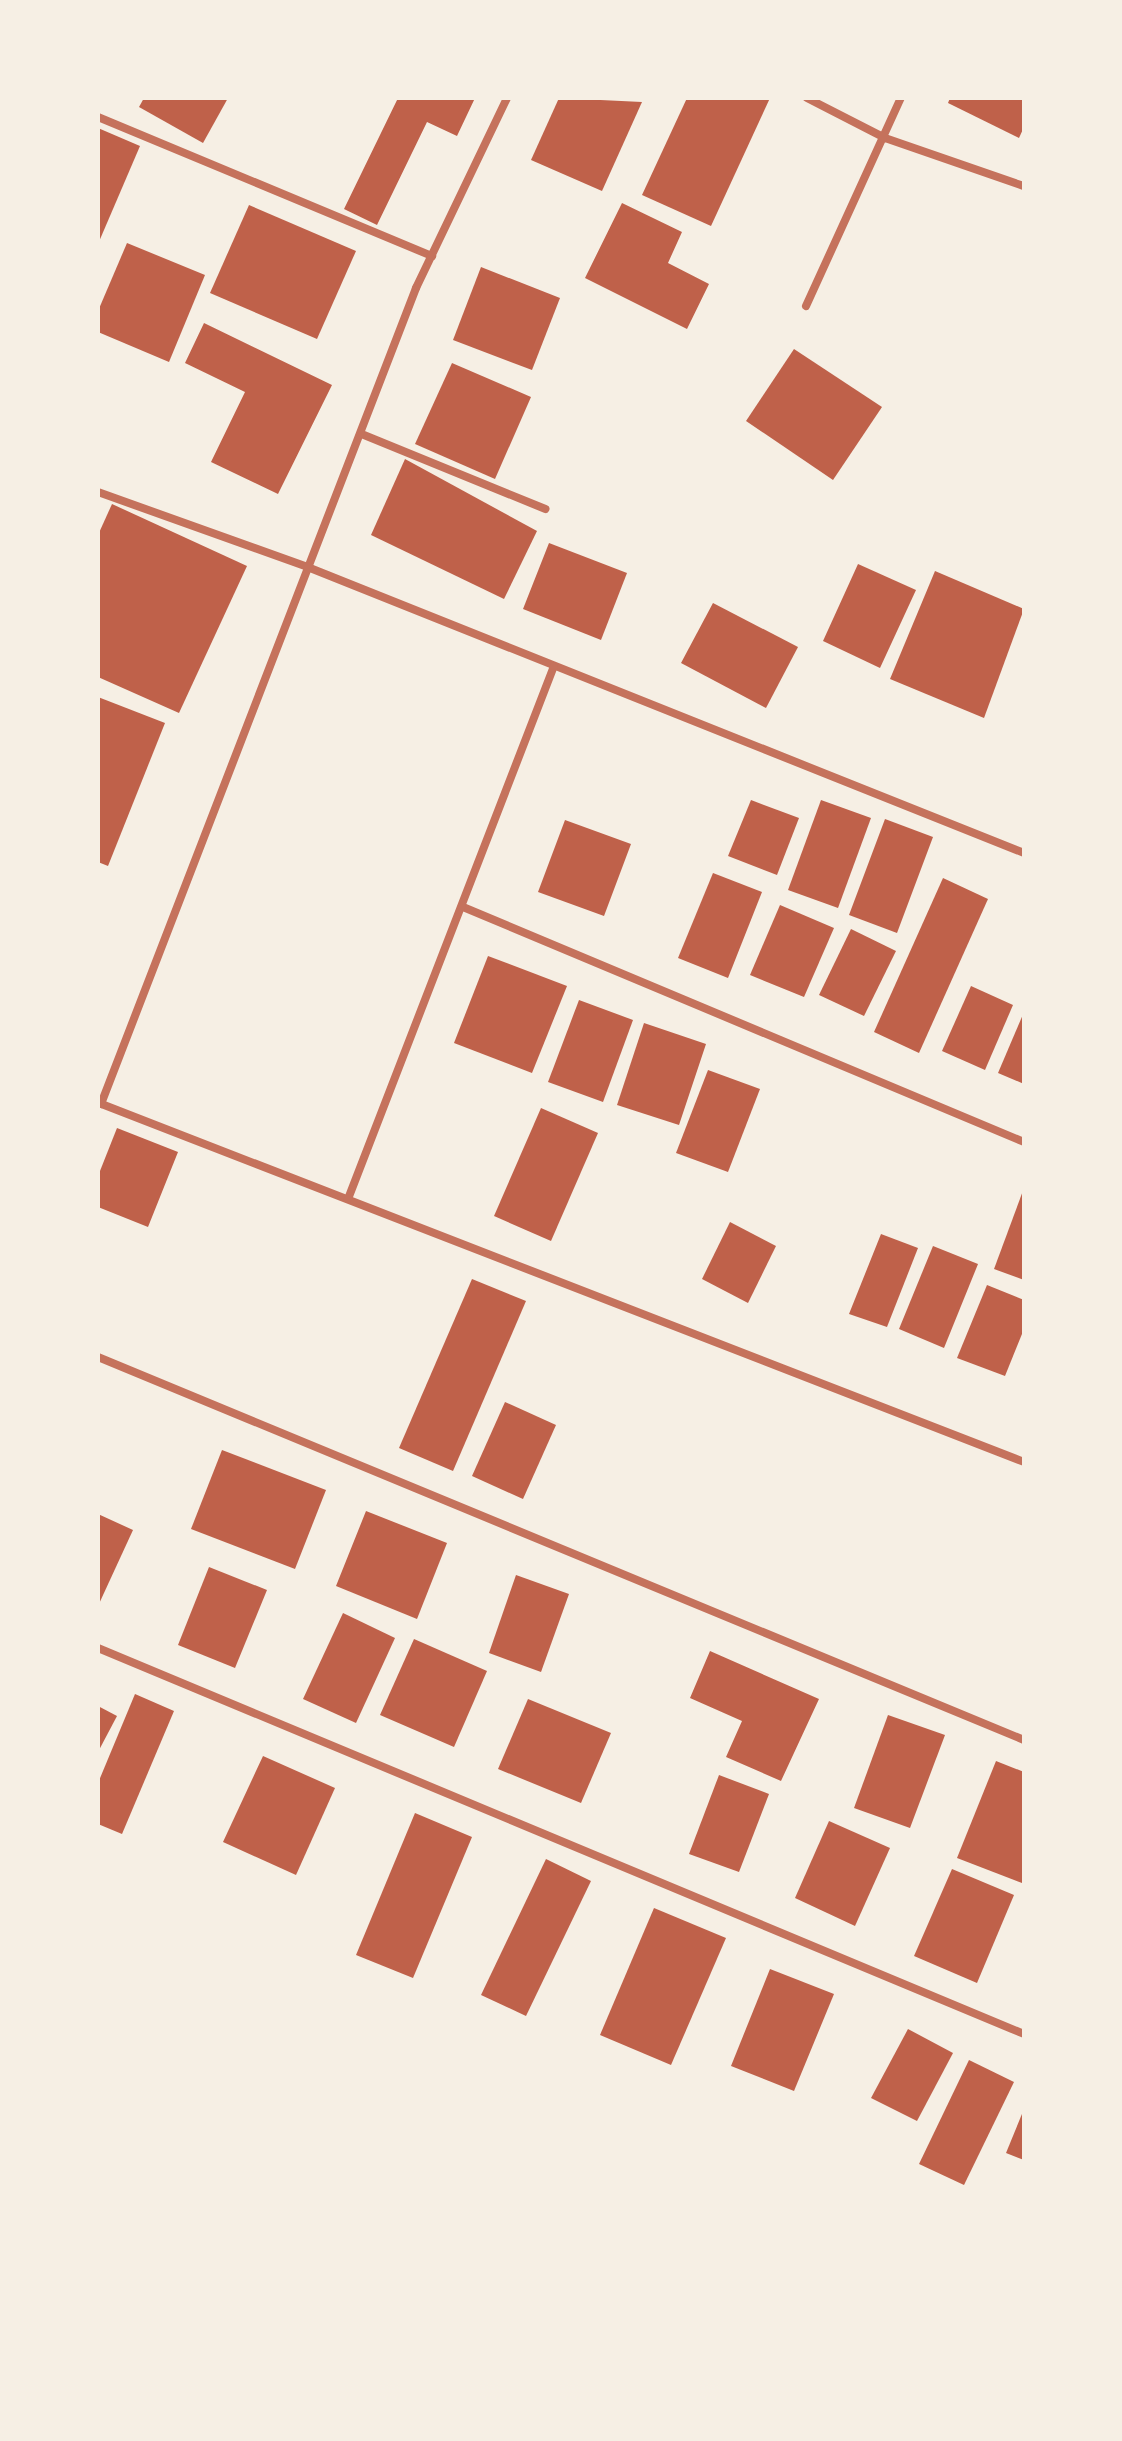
<!DOCTYPE html>
<style>
body{margin:0}
#map{position:relative;width:1122px;height:2441px;overflow:hidden;background:#f6efe4;font-family:Inter,sans-serif}
div>[style]{position:absolute}
[style*='--x']{left:calc(var(--x)*1px);top:calc(var(--y)*1px);width:calc(var(--w)*1px);rotate:calc(var(--a)*1deg)}
.building>*{inset:0;background:#bf614a}
.minor>*{height:8px;margin:-4px;padding:0 4px;transform-origin:4px;border-radius:4px;background:#c5725c}
span{translate:-50% -50%;white-space:nowrap;text-align:center;line-height:1.15;-webkit-text-stroke:8px #f6efe4;paint-order:stroke}
.frame{position:absolute;inset:0;border:100px solid #f6efe4;pointer-events:none}
</style>
<div id="map">
<div class="building">
<div style="clip-path:polygon(144px 98px,228px 98px,203px 143px,139px 107px)"></div>
<div style="clip-path:polygon(398px 98px,475px 98px,457px 136px,427px 122px,377px 225px,344px 209px)"></div>
<div style="clip-path:polygon(559px 98px,642px 102px,602px 191px,531px 160px)"></div>
<div style="clip-path:polygon(687px 98px,770px 98px,711px 226px,642px 195px)"></div>
<div style="clip-path:polygon(950px 98px,1024px 98px,1024px 127px,1019px 138px,948px 103px)"></div>
<div style="clip-path:polygon(98px 128px,140px 146px,98px 244px)"></div>
<div style="clip-path:polygon(622px 203px,682px 232px,668px 263px,709px 284px,687px 329px,585px 278px)"></div>
<div style="clip-path:polygon(249px 205px,356px 251px,317px 339px,210px 293px)"></div>
<div style="clip-path:polygon(127px 243px,205px 275px,169px 362px,98px 332px,98px 311px)"></div>
<div style="clip-path:polygon(481px 267px,560px 298px,532px 370px,453px 340px)"></div>
<div style="clip-path:polygon(204px 323px,332px 385px,278px 494px,211px 462px,245px 392px,185px 363px)"></div>
<div style="clip-path:polygon(794px 349px,882px 407px,833px 480px,746px 421px)"></div>
<div style="clip-path:polygon(452px 363px,531px 397px,495px 479px,415px 444px)"></div>
<div style="clip-path:polygon(405px 459px,537px 531px,504px 599px,371px 535px)"></div>
<div style="clip-path:polygon(112px 504px,247px 566px,179px 713px,98px 677px,98px 535px)"></div>
<div style="clip-path:polygon(549px 543px,627px 573px,601px 640px,523px 609px)"></div>
<div style="clip-path:polygon(858px 564px,916px 590px,880px 668px,823px 641px)"></div>
<div style="clip-path:polygon(935px 571px,1024px 609px,984px 718px,890px 679px)"></div>
<div style="clip-path:polygon(713px 603px,798px 647px,766px 708px,681px 663px)"></div>
<div style="clip-path:polygon(98px 697px,165px 723px,108px 866px,98px 862px)"></div>
<div style="clip-path:polygon(751px 800px,799px 818px,777px 875px,728px 856px)"></div>
<div style="clip-path:polygon(821px 800px,871px 818px,838px 908px,788px 890px)"></div>
<div style="clip-path:polygon(885px 819px,933px 837px,897px 933px,849px 915px)"></div>
<div style="clip-path:polygon(565px 820px,631px 844px,604px 916px,538px 892px)"></div>
<div style="clip-path:polygon(713px 873px,762px 892px,728px 978px,678px 958px)"></div>
<div style="clip-path:polygon(943px 878px,988px 899px,919px 1053px,874px 1032px)"></div>
<div style="clip-path:polygon(780px 905px,834px 928px,804px 997px,750px 975px)"></div>
<div style="clip-path:polygon(851px 929px,896px 951px,864px 1016px,819px 995px)"></div>
<div style="clip-path:polygon(488px 956px,567px 986px,532px 1073px,454px 1043px)"></div>
<div style="clip-path:polygon(971px 986px,1013px 1005px,985px 1070px,942px 1051px)"></div>
<div style="clip-path:polygon(579px 1000px,633px 1020px,603px 1102px,548px 1082px)"></div>
<div style="clip-path:polygon(1024px 1012px,1024px 1084px,998px 1073px)"></div>
<div style="clip-path:polygon(644px 1023px,706px 1044px,679px 1125px,617px 1105px)"></div>
<div style="clip-path:polygon(708px 1070px,760px 1089px,728px 1172px,676px 1153px)"></div>
<div style="clip-path:polygon(541px 1108px,598px 1133px,551px 1241px,494px 1216px)"></div>
<div style="clip-path:polygon(117px 1128px,178px 1152px,148px 1227px,98px 1207px,98px 1176px)"></div>
<div style="clip-path:polygon(1024px 1188px,1024px 1280px,994px 1269px)"></div>
<div style="clip-path:polygon(730px 1222px,776px 1246px,748px 1303px,702px 1279px)"></div>
<div style="clip-path:polygon(881px 1234px,918px 1248px,887px 1327px,849px 1314px)"></div>
<div style="clip-path:polygon(933px 1246px,978px 1264px,944px 1348px,899px 1329px)"></div>
<div style="clip-path:polygon(472px 1279px,526px 1301px,453px 1471px,399px 1448px)"></div>
<div style="clip-path:polygon(987px 1285px,1024px 1300px,1024px 1329px,1005px 1376px,957px 1358px)"></div>
<div style="clip-path:polygon(505px 1402px,556px 1425px,523px 1499px,472px 1476px)"></div>
<div style="clip-path:polygon(222px 1450px,326px 1490px,295px 1569px,191px 1529px)"></div>
<div style="clip-path:polygon(366px 1511px,447px 1543px,417px 1619px,336px 1586px)"></div>
<div style="clip-path:polygon(98px 1514px,133px 1530px,98px 1606px)"></div>
<div style="clip-path:polygon(209px 1567px,267px 1590px,235px 1668px,178px 1645px)"></div>
<div style="clip-path:polygon(516px 1575px,569px 1594px,541px 1672px,489px 1653px)"></div>
<div style="clip-path:polygon(343px 1613px,395px 1638px,356px 1723px,303px 1699px)"></div>
<div style="clip-path:polygon(414px 1639px,487px 1671px,454px 1747px,380px 1715px)"></div>
<div style="clip-path:polygon(710px 1651px,819px 1699px,781px 1781px,726px 1757px,742px 1721px,690px 1698px)"></div>
<div style="clip-path:polygon(135px 1694px,174px 1711px,122px 1834px,98px 1824px,98px 1783px)"></div>
<div style="clip-path:polygon(528px 1699px,611px 1733px,581px 1803px,498px 1769px)"></div>
<div style="clip-path:polygon(98px 1706px,117px 1716px,98px 1752px)"></div>
<div style="clip-path:polygon(888px 1715px,945px 1735px,910px 1828px,854px 1808px)"></div>
<div style="clip-path:polygon(263px 1756px,335px 1788px,296px 1875px,223px 1842px)"></div>
<div style="clip-path:polygon(996px 1761px,1024px 1772px,1022px 1883px,957px 1858px)"></div>
<div style="clip-path:polygon(719px 1775px,769px 1794px,739px 1872px,689px 1854px)"></div>
<div style="clip-path:polygon(415px 1813px,472px 1837px,413px 1978px,356px 1955px)"></div>
<div style="clip-path:polygon(829px 1821px,890px 1848px,855px 1926px,795px 1898px)"></div>
<div style="clip-path:polygon(546px 1859px,591px 1881px,526px 2016px,481px 1995px)"></div>
<div style="clip-path:polygon(952px 1869px,1014px 1895px,977px 1983px,914px 1956px)"></div>
<div style="clip-path:polygon(654px 1908px,726px 1938px,671px 2065px,600px 2035px)"></div>
<div style="clip-path:polygon(770px 1969px,834px 1994px,794px 2091px,731px 2066px)"></div>
<div style="clip-path:polygon(908px 2029px,953px 2053px,917px 2121px,871px 2098px)"></div>
<div style="clip-path:polygon(969px 2060px,1014px 2082px,964px 2185px,919px 2164px)"></div>
<div style="clip-path:polygon(1024px 2109px,1024px 2160px,1006px 2153px)"></div>
</div>
<div class="minor">
<div style="--x:807;--y:98;--w:88;--a:27.1"></div>
<div style="--x:885;--y:138;--w:147;--a:19.1"></div>
<div style="--x:98;--y:117;--w:362;--a:22.6"></div>
<div style="--x:806;--y:306;--w:229;--a:-65.5"></div>
<div style="--x:364;--y:435;--w:196;--a:22.2"></div>
<div style="--x:98;--y:492;--w:225;--a:19.7"></div>
<div style="--x:310;--y:568;--w:769;--a:21.76"></div>
<div style="--x:463;--y:907;--w:608;--a:22.73"></div>
<div style="--x:99;--y:1103;--w:992;--a:21.21"></div>
<div style="--x:101;--y:1104;--w:875;--a:-68.89"></div>
<div style="--x:416;--y:288;--w:211;--a:-64.4"></div>
<div style="--x:348;--y:1199;--w:571;--a:-68.87"></div>
<div style="--x:98;--y:1357;--w:1002;--a:22.47"></div>
<div style="--x:98;--y:1648;--w:1003;--a:22.63"></div>
</div>
<div class="frame"></div>
</div>
